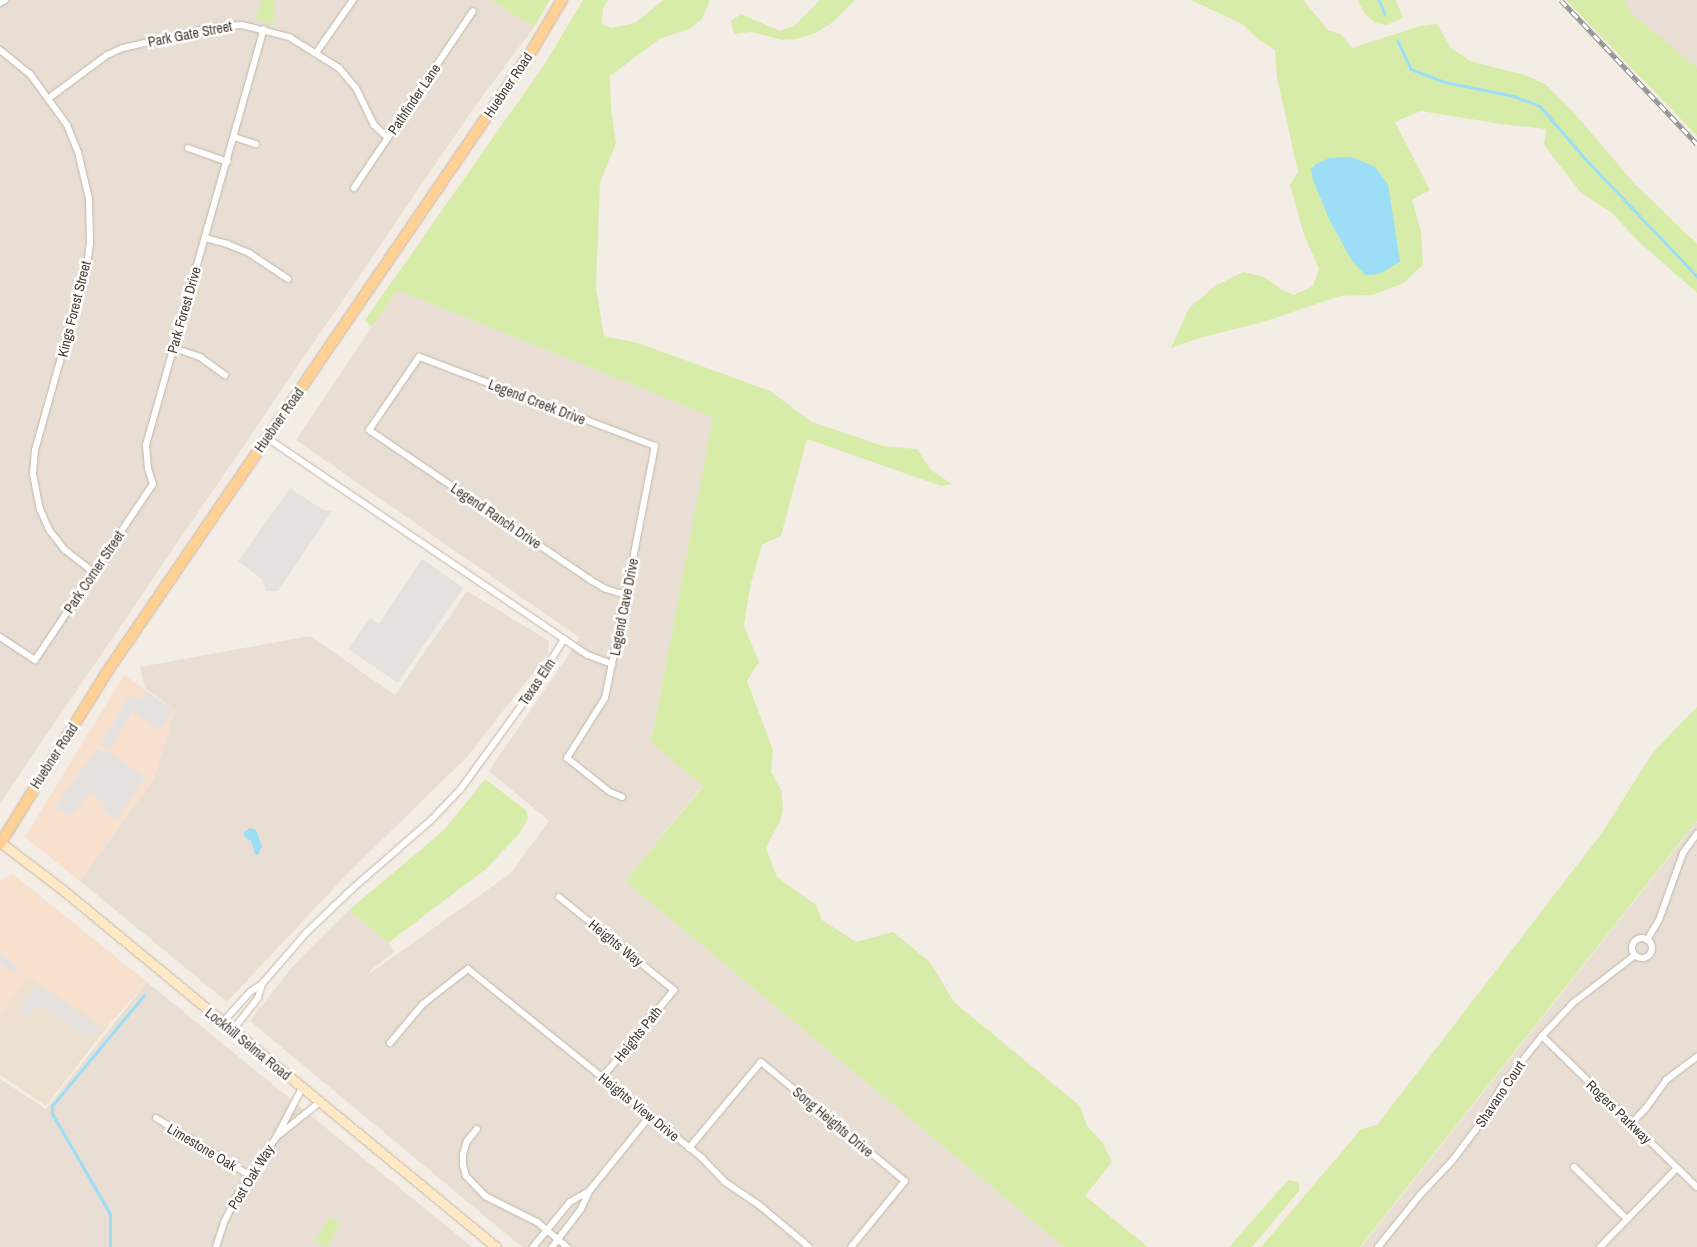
<!DOCTYPE html>
<style>
body{margin:0}
#map{position:relative;width:1697px;height:1247px;overflow:hidden;background:#f4ede5;font-family:"Archivo Narrow",sans-serif}
div>[style]{position:absolute}
[style*='--x']{left:calc(var(--x)*1px);top:calc(var(--y)*1px);width:calc(var(--w)*1px);rotate:calc(var(--a)*1deg)}
.residential>*{inset:0;background:#e8ded3}
.commercial>*{inset:0;background:#f8e0ce}
.education>*{inset:0;background:#eee0ce}
.green>*{inset:0;background:#d8ecaa}
.parking>*{inset:0;background:#e4e1de}
.water>*{inset:0;background:#9cdef6}
.stream>*{height:2.5px;margin:-1.25px;padding:0 1.25px;transform-origin:1.25px;border-radius:1.25px;background:#9cdef6}
.roads{filter:drop-shadow(0 0 1px #c3b6aa) drop-shadow(0 0 1px #c3b6aa)}
.street>*{height:6px;margin:-3px;padding:0 3px;transform-origin:3px;border-radius:3px;background:#fff}
.street>.ring{margin:-3px;padding:0;box-sizing:content-box;background:none;border:6px solid #fff;border-radius:50%}
.secondary>*{height:9px;margin:-4.5px;padding:0 4.5px;transform-origin:4.5px;border-radius:4.5px;background:#ffe8c4}
.primary>*{height:10px;margin:-5px;padding:0 5px;transform-origin:5px;border-radius:5px;background:#ffd093}
.rail>*{height:4.5px;margin-top:-2.25px;transform-origin:0;background:repeating-linear-gradient(90deg,#fff 0 8px,#959595 0 16px);box-sizing:border-box;border-block:1px solid #959595}
span{translate:-50% -50%;white-space:nowrap;text-align:center;line-height:1.15;-webkit-text-stroke:5px #fff;paint-order:stroke}
.street-label{font-size:14px;color:#473d34}
</style>
<div id="map">
<div class="residential">
<div style="clip-path:polygon(0 0,491px 0,534px 27px,473px 109px,0 803px)"></div>
<div style="clip-path:polygon(1583px 0,1697px 0,1697px 121px)"></div>
<div style="clip-path:polygon(397px 290px,714px 417px,651px 741px,703px 785px,625px 881px,1064px 1247px,522px 1247px,250px 1021px,292px 967px,349px 910px,388px 943px,394px 952px,372px 969px,368px 975px,510px 874px,549px 821px,489px 771px,580px 638px,296px 440px)"></div>
<div style="clip-path:polygon(467px 591px,549px 641px,548px 654px,467px 757px,348px 873px,227px 1002px,80px 881px,154px 778px,175px 710px,145px 688px,140px 667px,310px 636px,395px 695px)"></div>
<div style="clip-path:polygon(1697px 822px,1697px 1247px,1361px 1247px)"></div>
<div style="clip-path:polygon(147px 982px,472px 1247px,0 1247px,0 1079px,46px 1109px)"></div>
</div>
<div class="commercial">
<div style="clip-path:polygon(124px 675px,175px 710px,154px 778px,80px 881px,25px 837px)"></div>
<div style="clip-path:polygon(13px 874px,147px 982px,107px 1027px,28px 976px,0 1014px,0 882px,3px 878px)"></div>
</div>
<div class="education">
<div style="clip-path:polygon(28px 976px,107px 1027px,46px 1106px,0 1075px,0 1014px)"></div>
</div>
<div class="green">
<div style="clip-path:polygon(260px 0,273px 0,275px 8px,273px 24px,255px 19px,261px 4px)"></div>
<div style="clip-path:polygon(491px 0,550px 0,534px 27px)"></div>
<div style="clip-path:polygon(583px 0,608px 0,603px 9px,602px 24px,612px 28px,635px 23px,663px 0,710px 0,702px 19px,690px 29px,661px 38px,610px 76px,611px 108px,616px 143px,600px 183px,596px 287px,604px 336px,638px 343px,770px 391px,812px 422px,883px 446px,917px 449px,931px 470px,952px 484px,941px 486px,807px 439px,781px 536px,762px 545px,750px 587px,744px 626px,759px 662px,747px 681px,773px 750px,771px 772px,781px 790px,783px 807px,781px 819px,766px 848px,777px 877px,816px 905px,822px 920px,856px 942px,893px 932px,930px 962px,954px 1002px,1080px 1106px,1087px 1126px,1103px 1143px,1112px 1162px,1085px 1196px,1148px 1247px,1064px 1247px,625px 881px,703px 786px,651px 742px,713px 417px,397px 290px,372px 327px,365px 320px,546px 62px)"></div>
<div style="clip-path:polygon(820px 0,855px 0,833px 22px,816px 33px,796px 39px,782px 40px,751px 32px,734px 34px,731px 21px,741px 14px,780px 31px,794px 26px)"></div>
<div style="clip-path:polygon(1191px 0,1303px 0,1328px 30px,1341px 34px,1352px 48px,1420px 26px,1437px 24px,1451px 48px,1470px 61px,1525px 75px,1545px 84px,1576px 115px,1635px 184px,1697px 244px,1697px 293px,1638px 241px,1612px 213px,1581px 193px,1544px 145px,1546px 129px,1501px 124px,1421px 111px,1395px 122px,1430px 190px,1412px 200px,1421px 231px,1423px 265px,1402px 284px,1372px 295px,1340px 296px,1266px 321px,1200px 338px,1171px 348px,1189px 308px,1215px 286px,1243px 272px,1264px 277px,1282px 290px,1294px 295px,1313px 286px,1319px 269px,1303px 232px,1290px 185px,1298px 172px,1277px 77px,1275px 50px,1259px 40px,1242px 24px)"></div>
<div style="clip-path:polygon(1357px 0,1396px 0,1403px 18px,1387px 25px,1375px 23px,1366px 15px)"></div>
<div style="clip-path:polygon(1566px 0,1625px 0,1629px 11px,1697px 68px,1697px 136px)"></div>
<div style="clip-path:polygon(1697px 707px,1697px 821px,1360px 1247px,1261px 1247px,1361px 1129px,1377px 1125px,1601px 834px,1654px 751px)"></div>
<div style="clip-path:polygon(485px 779px,526px 810px,528px 818px,519px 834px,486px 869px,388px 943px,349px 910px,445px 829px)"></div>
<div style="clip-path:polygon(1288px 1180px,1299px 1182px,1299px 1191px,1252px 1247px,1229px 1247px)"></div>
<div style="clip-path:polygon(329px 1217px,340px 1223px,327px 1247px,325px 1247px,315px 1241px)"></div>
</div>
<div class="parking">
<div style="clip-path:polygon(290px 488px,323px 510px,332px 511px,278px 591px,266px 591px,262px 579px,238px 561px)"></div>
<div style="clip-path:polygon(422px 559px,463px 588px,398px 683px,348px 649px,370px 618px,379px 624px)"></div>
<div style="clip-path:polygon(146px 691px,173px 710px,159px 730px,132px 712px,109px 751px,101px 745px,130px 695px,139px 700px)"></div>
<div style="clip-path:polygon(97px 749px,114px 755px,145px 777px,117px 820px,102px 810px,105px 804px,90px 793px,71px 816px,54px 808px)"></div>
<div style="clip-path:polygon(0 955px,20px 968px,15px 973px,0 964px)"></div>
<div style="clip-path:polygon(36px 985px,100px 1027px,91px 1040px,38px 1005px,28px 1017px,18px 1011px)"></div>
</div>
<div class="water">
<div style="clip-path:polygon(1352px 157px,1375px 167px,1388px 184px,1400px 262px,1379px 274px,1365px 275px,1352px 261px,1329px 219px,1313px 180px,1311px 169px,1316px 164px,1330px 158px)"></div>
<div style="clip-path:polygon(250px 828px,256px 830px,262px 846px,258px 855px,255px 854px,251px 841px,244px 836px,244px 832px)"></div>
</div>
<div class="stream">
<div style="--x:1379;--y:0;--w:15;--a:67"></div>
<div style="--x:1398;--y:41;--w:31;--a:65"></div>
<div style="--x:1411;--y:69;--w:36;--a:21"></div>
<div style="--x:1445;--y:82;--w:70;--a:11.5"></div>
<div style="--x:1514;--y:96;--w:28;--a:21"></div>
<div style="--x:1540;--y:106;--w:66;--a:49.3"></div>
<div style="--x:1583;--y:156;--w:166;--a:46.5"></div>
<div style="--x:110;--y:1247;--w:33;--a:-90"></div>
<div style="--x:110;--y:1214;--w:116;--a:-120.1"></div>
<div style="--x:52;--y:1114;--w:8;--a:-90"></div>
<div style="--x:52;--y:1106;--w:144;--a:-50.3"></div>
</div>
<div class="roads">
<div class="street">
<div style="--x:0;--y:3;--w:6;--a:-31"></div>
<div style="--x:0;--y:50;--w:38;--a:39"></div>
<div style="--x:30;--y:74;--w:63;--a:54"></div>
<div style="--x:67;--y:125;--w:29;--a:68"></div>
<div style="--x:78;--y:152;--w:48;--a:76.8"></div>
<div style="--x:89;--y:199;--w:44;--a:88.7"></div>
<div style="--x:90;--y:243;--w:22;--a:98"></div>
<div style="--x:87;--y:265;--w:192;--a:105.7"></div>
<div style="--x:35;--y:450;--w:24;--a:95"></div>
<div style="--x:33;--y:474;--w:36;--a:79"></div>
<div style="--x:40;--y:509;--w:24;--a:66"></div>
<div style="--x:50;--y:531;--w:24;--a:52"></div>
<div style="--x:65;--y:550;--w:36;--a:38"></div>
<div style="--x:316;--y:53;--w:65;--a:-55.1"></div>
<div style="--x:49;--y:98;--w:72;--a:-36.6"></div>
<div style="--x:107;--y:55;--w:17;--a:-24"></div>
<div style="--x:123;--y:48;--w:92;--a:-13.1"></div>
<div style="--x:213;--y:27;--w:29;--a:-4"></div>
<div style="--x:242;--y:25;--w:49;--a:14.3"></div>
<div style="--x:289;--y:37;--w:59;--a:31.8"></div>
<div style="--x:339;--y:68;--w:26;--a:50"></div>
<div style="--x:356;--y:88;--w:41;--a:64.1"></div>
<div style="--x:374;--y:125;--w:19;--a:43"></div>
<div style="--x:234;--y:137;--w:23;--a:18"></div>
<div style="--x:188;--y:148;--w:42;--a:19.3"></div>
<div style="--x:354;--y:188;--w:213;--a:-56.1"></div>
<div style="--x:205;--y:238;--w:23;--a:15"></div>
<div style="--x:227;--y:244;--w:24;--a:22"></div>
<div style="--x:249;--y:253;--w:47;--a:33.7"></div>
<div style="--x:174;--y:348;--w:28;--a:19"></div>
<div style="--x:200;--y:357;--w:31;--a:36"></div>
<div style="--x:267;--y:438;--w:387;--a:34.1"></div>
<div style="--x:588;--y:655;--w:26;--a:21"></div>
<div style="--x:0;--y:637;--w:42;--a:33.3"></div>
<div style="--x:35;--y:660;--w:212;--a:-56.2"></div>
<div style="--x:153;--y:484;--w:16;--a:-108"></div>
<div style="--x:148;--y:469;--w:24;--a:-95"></div>
<div style="--x:146;--y:445;--w:432;--a:-74.2"></div>
<div style="--x:622;--y:797;--w:13;--a:-157"></div>
<div style="--x:610;--y:792;--w:55;--a:-141.7"></div>
<div style="--x:567;--y:758;--w:71;--a:-57.7"></div>
<div style="--x:605;--y:698;--w:105;--a:-78.5"></div>
<div style="--x:626;--y:595;--w:152;--a:-79"></div>
<div style="--x:655;--y:446;--w:252;--a:-159.3"></div>
<div style="--x:419;--y:357;--w:88;--a:124.4"></div>
<div style="--x:369;--y:430;--w:269;--a:34.1"></div>
<div style="--x:592;--y:581;--w:16;--a:30"></div>
<div style="--x:606;--y:589;--w:21;--a:17"></div>
<div style="--x:559;--y:897;--w:148;--a:39"></div>
<div style="--x:674;--y:990;--w:114;--a:129.3"></div>
<div class="ring" style="left:1632px;top:938px;width:14px;height:14px"></div>
<div style="--x:1647;--y:940;--w:23;--a:-59"></div>
<div style="--x:1659;--y:920;--w:71;--a:-70.3"></div>
<div style="--x:1683;--y:853;--w:24;--a:-54"></div>
<div style="--x:222;--y:1023;--w:42;--a:-47.9"></div>
<div style="--x:250;--y:992;--w:14;--a:-34"></div>
<div style="--x:262;--y:984;--w:67;--a:-49.2"></div>
<div style="--x:306;--y:933;--w:64;--a:-43.7"></div>
<div style="--x:352;--y:889;--w:105;--a:-41.1"></div>
<div style="--x:431;--y:820;--w:42;--a:-46"></div>
<div style="--x:460;--y:790;--w:122;--a:-54"></div>
<div style="--x:532;--y:691;--w:61;--a:-58.4"></div>
<div style="--x:232;--y:1031;--w:42;--a:-51.8"></div>
<div style="--x:258;--y:998;--w:15;--a:-74"></div>
<div style="--x:1542;--y:1036;--w:216;--a:44.3"></div>
<div style="--x:390;--y:1043;--w:51;--a:-49.8"></div>
<div style="--x:423;--y:1004;--w:57;--a:-37.9"></div>
<div style="--x:468;--y:969;--w:301;--a:38.9"></div>
<div style="--x:702;--y:1158;--w:33;--a:46"></div>
<div style="--x:725;--y:1182;--w:41;--a:34.1"></div>
<div style="--x:759;--y:1205;--w:65;--a:40"></div>
<div style="--x:156;--y:1118;--w:109;--a:31.5"></div>
<div style="--x:1631;--y:1124;--w:22;--a:-47"></div>
<div style="--x:1646;--y:1108;--w:34;--a:-54"></div>
<div style="--x:1666;--y:1080;--w:39;--a:-37"></div>
<div style="--x:477;--y:1129;--w:16;--a:130"></div>
<div style="--x:467;--y:1141;--w:14;--a:107"></div>
<div style="--x:463;--y:1154;--w:11;--a:90"></div>
<div style="--x:463;--y:1165;--w:11;--a:75"></div>
<div style="--x:466;--y:1176;--w:28;--a:46"></div>
<div style="--x:485;--y:1196;--w:58;--a:26.6"></div>
<div style="--x:537;--y:1222;--w:39;--a:40"></div>
<div style="--x:280;--y:1134;--w:51;--a:-38.7"></div>
<div style="--x:689;--y:1148;--w:112;--a:-50.1"></div>
<div style="--x:761;--y:1062;--w:187;--a:39.6"></div>
<div style="--x:905;--y:1181;--w:85;--a:129.3"></div>
<div style="--x:1574;--y:1167;--w:74;--a:44.5"></div>
<div style="--x:216;--y:1247;--w:26;--a:-72"></div>
<div style="--x:224;--y:1222;--w:31;--a:-63"></div>
<div style="--x:238;--y:1194;--w:70;--a:-56.1"></div>
<div style="--x:277;--y:1136;--w:54;--a:-62.5"></div>
<div style="--x:533;--y:1247;--w:58;--a:-50.6"></div>
<div style="--x:570;--y:1202;--w:22;--a:-30"></div>
<div style="--x:552;--y:1247;--w:48;--a:-52.7"></div>
<div style="--x:581;--y:1209;--w:21;--a:-65"></div>
<div style="--x:590;--y:1190;--w:95;--a:-51"></div>
<div style="--x:1378;--y:1247;--w:67;--a:-51.1"></div>
<div style="--x:1420;--y:1195;--w:47;--a:-46.7"></div>
<div style="--x:1452;--y:1161;--w:38;--a:-53"></div>
<div style="--x:1475;--y:1131;--w:54;--a:-58.7"></div>
<div style="--x:1503;--y:1085;--w:63;--a:-51.5"></div>
<div style="--x:1542;--y:1036;--w:45;--a:-46.8"></div>
<div style="--x:1573;--y:1003;--w:78;--a:-37.7"></div>
<div style="--x:1600;--y:1247;--w:110;--a:-45.7"></div>
</div>
<div class="secondary">
<div style="--x:0;--y:842;--w:79;--a:37.3"></div>
<div style="--x:63;--y:890;--w:561;--a:39.5"></div>
</div>
<div class="primary">
<div style="--x:0;--y:844;--w:203;--a:-58.1"></div>
<div style="--x:107;--y:672;--w:755;--a:-55.64"></div>
<div style="--x:533;--y:49;--w:57;--a:-59.4"></div>
</div>
</div>
<div class="rail">
<div style="--x:1561;--y:0;--w:198;--a:46.6"></div>
</div>
<div class="street-label">
<span style="left:190px;top:34px;rotate:-11deg">Park Gate Street</span>
<span style="left:508px;top:85px;rotate:-56deg">Huebner Road</span>
<span style="left:414px;top:99px;rotate:-56deg">Pathfinder Lane</span>
<span style="left:74px;top:309px;rotate:-76deg">Kings Forest Street</span>
<span style="left:184px;top:310px;rotate:-74deg">Park Forest Drive</span>
<span style="left:537px;top:402px;rotate:21deg">Legend Creek Drive</span>
<span style="left:279px;top:420px;rotate:-55deg">Huebner Road</span>
<span style="left:496px;top:516px;rotate:34deg">Legend Ranch Drive</span>
<span style="left:94px;top:572px;rotate:-56deg">Park Corner Street</span>
<span style="left:624px;top:607px;rotate:-79deg">Legend Cave Drive</span>
<span style="left:537px;top:682px;rotate:-56deg">Texas Elm</span>
<span style="left:54px;top:756px;rotate:-57deg">Huebner Road</span>
<span style="left:616px;top:943px;rotate:39deg">Heights Way</span>
<span style="left:638px;top:1034px;rotate:-51deg">Heights Path</span>
<span style="left:248px;top:1044px;rotate:39deg">Lockhill Selma Road</span>
<span style="left:1500px;top:1094px;rotate:-56deg">Shavano Court</span>
<span style="left:639px;top:1107px;rotate:39deg">Heights View Drive</span>
<span style="left:1619px;top:1112px;rotate:44deg">Rogers Parkway</span>
<span style="left:833px;top:1122px;rotate:40deg">Song Heights Drive</span>
<span style="left:202px;top:1147px;rotate:31deg">Limestone Oak</span>
<span style="left:251px;top:1177px;rotate:-58deg">Post Oak Way</span>
</div>
</div>
